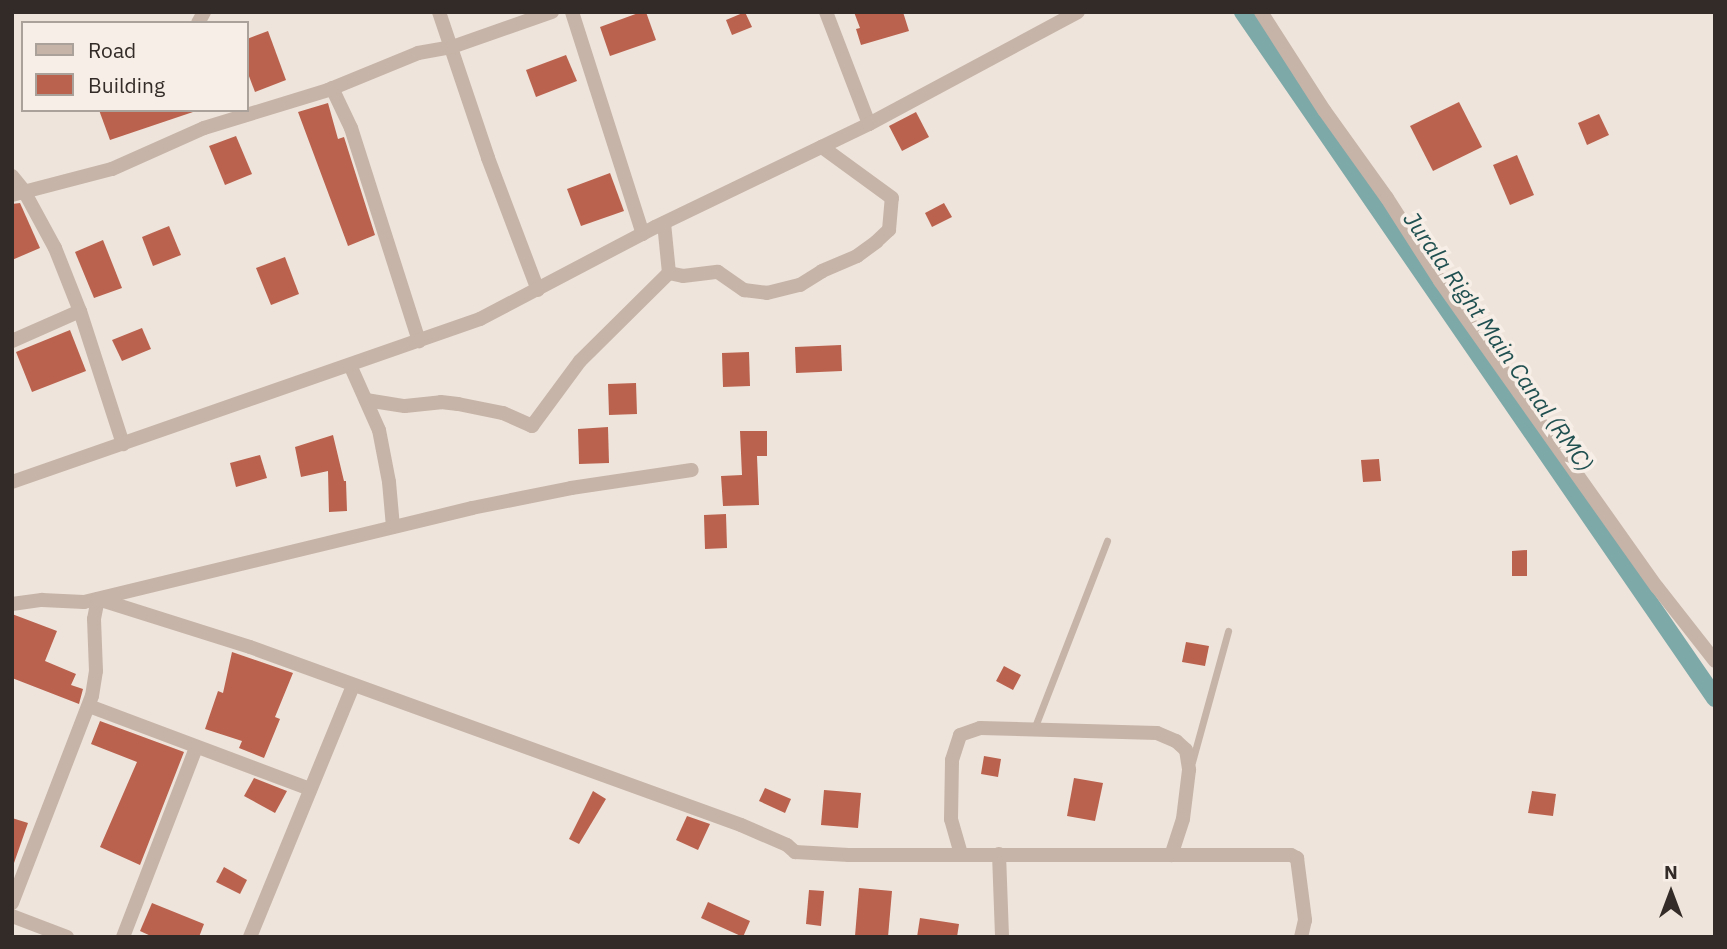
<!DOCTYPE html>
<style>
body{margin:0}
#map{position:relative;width:1727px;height:949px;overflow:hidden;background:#efe4db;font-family:"IBM Plex Sans",sans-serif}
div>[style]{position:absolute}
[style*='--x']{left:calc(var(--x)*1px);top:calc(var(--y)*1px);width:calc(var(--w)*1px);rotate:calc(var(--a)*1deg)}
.canal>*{height:18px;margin:-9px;padding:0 9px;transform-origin:9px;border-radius:9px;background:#7da9a9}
.building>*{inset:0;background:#ba624e}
.lane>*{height:7px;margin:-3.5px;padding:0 3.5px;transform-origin:3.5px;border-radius:3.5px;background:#c6b4a8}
.street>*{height:14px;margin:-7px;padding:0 7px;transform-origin:7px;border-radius:7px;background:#c6b4a8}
span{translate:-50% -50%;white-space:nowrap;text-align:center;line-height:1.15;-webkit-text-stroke:7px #f7efe7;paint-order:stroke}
.water-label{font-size:23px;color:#215051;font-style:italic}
.frame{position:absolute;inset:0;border:14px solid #332b27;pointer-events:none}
.legend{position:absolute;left:21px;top:21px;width:228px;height:91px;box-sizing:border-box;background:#f7efe7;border:2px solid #a9a19a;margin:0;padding:9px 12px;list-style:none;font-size:21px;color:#332b27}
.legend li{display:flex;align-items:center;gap:14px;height:35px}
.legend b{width:35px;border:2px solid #a9a19a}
.north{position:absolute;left:1636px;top:858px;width:70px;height:70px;-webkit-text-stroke:5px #f7efe7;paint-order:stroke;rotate:0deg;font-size:19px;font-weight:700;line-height:28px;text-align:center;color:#332b27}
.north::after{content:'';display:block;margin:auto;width:24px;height:32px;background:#332b27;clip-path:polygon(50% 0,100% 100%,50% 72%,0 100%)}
</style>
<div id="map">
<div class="canal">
<div style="--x:1243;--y:12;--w:833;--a:55.47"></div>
</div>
<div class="building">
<div style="clip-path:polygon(641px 12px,646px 12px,656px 40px,610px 56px,600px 27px)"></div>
<div style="clip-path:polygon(745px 12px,752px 27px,732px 35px,726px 20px)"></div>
<div style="clip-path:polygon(854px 12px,903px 12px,909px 31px,861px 45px,856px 29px,860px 28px)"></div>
<div style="clip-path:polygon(268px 31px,286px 80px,255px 92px,247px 71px,247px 39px)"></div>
<div style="clip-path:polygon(566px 55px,577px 81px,536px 97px,526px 70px)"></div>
<div style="clip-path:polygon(1459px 102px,1482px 147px,1433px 171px,1410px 126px)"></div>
<div style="clip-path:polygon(328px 103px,338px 139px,344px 137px,375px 235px,348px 246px,298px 112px)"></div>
<div style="clip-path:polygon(99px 110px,192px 110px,193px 112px,110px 140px)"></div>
<div style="clip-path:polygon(916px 112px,929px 137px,902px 151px,889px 126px)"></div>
<div style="clip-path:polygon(1599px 114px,1609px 135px,1587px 145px,1578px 123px)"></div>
<div style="clip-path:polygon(236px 136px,252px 174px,225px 185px,209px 146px)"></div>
<div style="clip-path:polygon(1517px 155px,1534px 195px,1510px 205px,1493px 165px)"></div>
<div style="clip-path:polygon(610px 173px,624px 211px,581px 226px,567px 189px)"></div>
<div style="clip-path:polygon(20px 203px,40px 248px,12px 260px,12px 204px)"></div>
<div style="clip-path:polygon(944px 203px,952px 217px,932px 227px,925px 213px)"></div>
<div style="clip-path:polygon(169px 226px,181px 255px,153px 266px,142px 237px)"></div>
<div style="clip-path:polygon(103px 240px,122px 288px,94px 298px,75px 252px)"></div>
<div style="clip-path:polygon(285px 257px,299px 294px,271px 305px,256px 268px)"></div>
<div style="clip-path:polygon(142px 328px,151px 349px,122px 361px,112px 340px)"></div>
<div style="clip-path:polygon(70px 330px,86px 371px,32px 392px,16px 352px)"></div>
<div style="clip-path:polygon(841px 345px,842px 371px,796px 373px,795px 347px)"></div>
<div style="clip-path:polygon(749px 352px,750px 386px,723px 387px,722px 353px)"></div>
<div style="clip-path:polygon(636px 383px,637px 414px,609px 415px,608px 384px)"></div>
<div style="clip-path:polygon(608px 427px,609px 463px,579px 464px,578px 429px)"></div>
<div style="clip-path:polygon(740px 431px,767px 431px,767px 456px,757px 456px,759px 505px,723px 506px,721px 476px,742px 475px)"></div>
<div style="clip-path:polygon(333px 435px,344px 481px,346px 481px,347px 511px,329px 512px,328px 471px,301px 477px,295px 447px)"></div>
<div style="clip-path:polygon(260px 455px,267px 478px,236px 487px,230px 463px)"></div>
<div style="clip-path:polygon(1379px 459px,1381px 481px,1363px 482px,1361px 460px)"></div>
<div style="clip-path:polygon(726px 514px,727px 548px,705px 549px,704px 515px)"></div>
<div style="clip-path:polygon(1527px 550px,1527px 576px,1512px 576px,1512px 551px)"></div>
<div style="clip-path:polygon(12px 614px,57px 631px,45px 661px,76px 674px,71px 685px,83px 689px,79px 704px,12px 678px)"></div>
<div style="clip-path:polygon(1186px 642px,1209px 646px,1205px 666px,1182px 662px)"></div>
<div style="clip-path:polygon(232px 652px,293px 673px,275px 717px,280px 719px,264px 758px,239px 748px,242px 741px,205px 729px,218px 691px,223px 693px)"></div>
<div style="clip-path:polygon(1004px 666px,1021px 675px,1013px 690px,996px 681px)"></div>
<div style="clip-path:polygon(100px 721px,184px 752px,140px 865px,100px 847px,137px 762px,91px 744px)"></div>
<div style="clip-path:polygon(984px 756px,1001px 759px,998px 777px,981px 774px)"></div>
<div style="clip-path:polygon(254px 778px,287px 791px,275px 813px,244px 796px)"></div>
<div style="clip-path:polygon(1074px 778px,1103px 783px,1095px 821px,1067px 816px)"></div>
<div style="clip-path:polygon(765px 788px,791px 799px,785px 813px,759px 801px)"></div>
<div style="clip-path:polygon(824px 790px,861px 793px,858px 828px,821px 825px)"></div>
<div style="clip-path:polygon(593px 791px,606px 799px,579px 844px,569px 839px)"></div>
<div style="clip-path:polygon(1532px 791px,1556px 794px,1553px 816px,1528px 813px)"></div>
<div style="clip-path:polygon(687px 816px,710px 824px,698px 850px,676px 840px)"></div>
<div style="clip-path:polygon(12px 818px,28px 823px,14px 863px,12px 863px)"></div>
<div style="clip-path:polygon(224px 867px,247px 880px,240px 894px,216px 882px)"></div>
<div style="clip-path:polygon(859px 888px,892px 891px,888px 937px,855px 936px)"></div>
<div style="clip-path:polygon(809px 890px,824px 891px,821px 926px,806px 924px)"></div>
<div style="clip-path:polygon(708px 902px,750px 921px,743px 937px,701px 918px)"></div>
<div style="clip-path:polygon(152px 903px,204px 924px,199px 937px,153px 937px,140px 931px)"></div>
<div style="clip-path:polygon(920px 918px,959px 924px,957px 937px,917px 937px)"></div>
</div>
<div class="lane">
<div style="--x:1034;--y:729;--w:202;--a:-68.8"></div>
<div style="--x:1192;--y:762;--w:136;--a:-74.6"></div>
</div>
<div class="street">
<div style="--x:439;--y:12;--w:154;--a:71.4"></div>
<div style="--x:488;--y:158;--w:141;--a:69.3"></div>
<div style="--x:572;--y:12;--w:233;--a:72.3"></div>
<div style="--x:826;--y:12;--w:120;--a:69"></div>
<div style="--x:1261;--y:12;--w:117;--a:57.3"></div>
<div style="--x:1324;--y:110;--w:108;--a:54.4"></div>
<div style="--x:1387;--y:198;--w:98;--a:57.4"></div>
<div style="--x:1440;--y:281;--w:375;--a:54.7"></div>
<div style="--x:1657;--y:587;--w:94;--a:51.9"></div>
<div style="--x:198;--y:23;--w:13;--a:-61"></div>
<div style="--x:332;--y:88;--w:44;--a:64.6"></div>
<div style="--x:351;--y:128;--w:224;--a:72.3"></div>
<div style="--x:12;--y:176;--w:19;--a:51"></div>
<div style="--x:24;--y:191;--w:65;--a:61.5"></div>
<div style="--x:55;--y:248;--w:68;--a:68.4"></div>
<div style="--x:80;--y:311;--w:140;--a:72.1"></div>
<div style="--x:12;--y:195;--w:103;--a:-14.6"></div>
<div style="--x:112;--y:169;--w:101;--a:-24"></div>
<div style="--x:204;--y:128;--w:130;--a:-17"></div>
<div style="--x:328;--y:90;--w:97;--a:-22.3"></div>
<div style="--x:418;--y:53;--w:35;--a:-10"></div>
<div style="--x:452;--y:47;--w:106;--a:-19.3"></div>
<div style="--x:669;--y:273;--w:14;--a:12"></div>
<div style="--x:683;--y:276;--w:35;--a:-7"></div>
<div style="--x:718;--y:272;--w:32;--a:35"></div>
<div style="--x:744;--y:290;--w:23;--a:7"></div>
<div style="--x:767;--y:293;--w:34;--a:-14"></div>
<div style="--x:800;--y:285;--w:26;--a:-32"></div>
<div style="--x:822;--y:271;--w:38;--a:-23"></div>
<div style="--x:857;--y:256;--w:24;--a:-36"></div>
<div style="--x:876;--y:242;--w:18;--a:-43"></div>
<div style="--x:889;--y:230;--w:32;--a:-85"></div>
<div style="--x:892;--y:198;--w:87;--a:-143.9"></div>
<div style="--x:12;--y:341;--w:74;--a:-23.8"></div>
<div style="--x:350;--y:365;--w:71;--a:66"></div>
<div style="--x:379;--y:430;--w:53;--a:79.1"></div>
<div style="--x:389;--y:482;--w:45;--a:84.9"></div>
<div style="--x:366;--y:400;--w:39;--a:9"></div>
<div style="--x:405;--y:406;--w:36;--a:-6"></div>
<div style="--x:441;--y:402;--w:17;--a:7"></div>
<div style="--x:458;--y:404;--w:46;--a:11.3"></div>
<div style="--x:503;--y:413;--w:32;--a:24"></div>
<div style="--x:532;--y:426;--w:81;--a:-53.6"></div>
<div style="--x:580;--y:361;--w:125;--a:-44.7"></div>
<div style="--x:669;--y:273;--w:50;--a:-95.7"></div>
<div style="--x:12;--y:482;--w:496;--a:-19.2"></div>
<div style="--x:480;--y:319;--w:198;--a:-27.7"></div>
<div style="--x:655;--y:227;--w:237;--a:-25.7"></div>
<div style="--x:869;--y:124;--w:237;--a:-28.2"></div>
<div style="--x:12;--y:604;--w:30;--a:-8"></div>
<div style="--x:42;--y:600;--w:42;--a:2.7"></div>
<div style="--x:84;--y:602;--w:399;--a:-13.6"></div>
<div style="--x:472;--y:508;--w:101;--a:-11.4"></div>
<div style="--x:571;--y:488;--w:122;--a:-8.5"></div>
<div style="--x:89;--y:706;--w:236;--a:20.6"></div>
<div style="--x:961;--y:854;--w:36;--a:-106"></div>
<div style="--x:951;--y:819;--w:59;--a:-89"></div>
<div style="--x:952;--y:760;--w:26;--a:-72"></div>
<div style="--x:960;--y:735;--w:21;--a:-19"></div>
<div style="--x:980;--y:728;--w:177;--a:1.6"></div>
<div style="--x:1157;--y:733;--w:21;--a:23"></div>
<div style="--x:1176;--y:741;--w:13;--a:42"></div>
<div style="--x:1186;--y:750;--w:20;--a:81"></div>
<div style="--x:1189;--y:770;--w:49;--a:97"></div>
<div style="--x:1183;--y:819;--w:38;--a:108"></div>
<div style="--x:999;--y:854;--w:83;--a:87.9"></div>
<div style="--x:12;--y:903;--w:222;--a:-68.9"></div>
<div style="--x:92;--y:696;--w:25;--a:-81"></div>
<div style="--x:96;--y:671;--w:52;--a:-92.2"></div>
<div style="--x:94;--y:619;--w:20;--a:-79"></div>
<div style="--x:98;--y:599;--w:159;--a:17.5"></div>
<div style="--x:250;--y:647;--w:522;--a:19.93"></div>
<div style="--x:741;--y:825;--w:50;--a:23.5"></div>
<div style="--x:787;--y:845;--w:11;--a:41"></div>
<div style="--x:795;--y:852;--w:54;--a:3.2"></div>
<div style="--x:849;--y:855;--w:442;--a:0"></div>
<div style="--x:1291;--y:855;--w:7;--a:27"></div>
<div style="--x:1297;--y:858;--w:63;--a:82.6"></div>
<div style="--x:1305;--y:920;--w:17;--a:103"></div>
<div style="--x:12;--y:916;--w:59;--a:20.9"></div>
<div style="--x:123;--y:937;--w:203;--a:-68.9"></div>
<div style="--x:250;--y:937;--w:271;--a:-67.7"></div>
</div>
<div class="water-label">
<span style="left:1499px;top:341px;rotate:55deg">Jurala Right Main Canal (RMC)</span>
</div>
<div class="frame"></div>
<ul class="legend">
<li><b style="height:9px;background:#c6b4a8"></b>Road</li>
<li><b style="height:19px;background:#ba624e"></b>Building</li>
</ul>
<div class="north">N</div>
</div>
